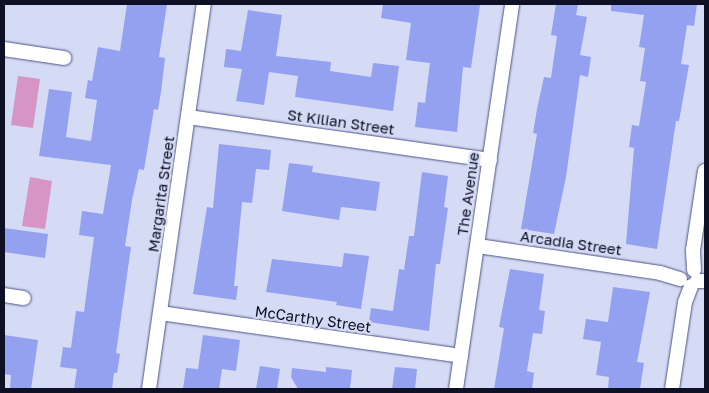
<!DOCTYPE html>
<style>
body{margin:0}
#map{position:relative;width:709px;height:393px;overflow:hidden;background:#d5dbf4;font-family:"Golos Text",sans-serif}
div>[style]{position:absolute}
[style*='--x']{left:calc(var(--x)*1px);top:calc(var(--y)*1px);width:calc(var(--w)*1px);rotate:calc(var(--a)*1deg)}
.green>*{inset:0;background:#d695c5}
.building>*{inset:0;background:#94a0f0}
.roads{filter:drop-shadow(0 0 1px #4c5389) drop-shadow(0 0 1px #4c5389)}
.minor>*{height:14px;margin:-7px;padding:0 7px;transform-origin:7px;border-radius:7px;background:#fff}
span{translate:-50% -50%;white-space:nowrap;text-align:center;line-height:1.15;-webkit-text-stroke:4.5px #d5dbf4;paint-order:stroke}
.street-label{font-size:15px;color:#0e1026}
.frame{position:absolute;inset:0;border:5px solid #0e1026;pointer-events:none}
</style>
<div id="map">
<div class="green">
<div style="clip-path:polygon(18px 76px,40px 79px,33px 128px,11px 125px)"></div>
<div style="clip-path:polygon(30px 177px,52px 181px,45px 229px,22px 226px)"></div>
</div>
<div class="building">
<div style="clip-path:polygon(127px 4px,167px 4px,159px 57px,165px 58px,161px 92px,158px 110px,154px 109px,144px 170px,139px 169px,132px 200px,125px 246px,131px 247px,116px 353px,120px 354px,117px 373px,114px 373px,112px 389px,74px 389px,77px 369px,60px 367px,63px 347px,71px 348px,76px 311px,84px 312px,94px 237px,79px 235px,82px 211px,103px 214px,111px 165px,39px 156px,49px 89px,72px 92px,66px 137px,91px 141px,97px 100px,85px 98px,88px 80px,92px 81px,98px 47px,120px 51px)"></div>
<div style="clip-path:polygon(383px 4px,480px 5px,471px 68px,463px 67px,457px 132px,415px 127px,418px 102px,425px 103px,430px 63px,406px 60px,411px 23px,381px 18px)"></div>
<div style="clip-path:polygon(556px 4px,578px 4px,576px 15px,587px 17px,580px 55px,591px 57px,588px 77px,580px 75px,566px 177px,554px 234px,521px 229px,537px 134px,533px 133px,537px 109px,544px 77px,551px 78px,557px 36px,551px 35px)"></div>
<div style="clip-path:polygon(611px 4px,697px 4px,694px 26px,687px 25px,681px 64px,689px 65px,679px 121px,676px 121px,657px 249px,626px 244px,634px 148px,629px 147px,632px 125px,639px 126px,646px 82px,640px 81px,645px 48px,639px 47px,644px 15px,611px 11px)"></div>
<div style="clip-path:polygon(248px 10px,282px 15px,276px 56px,331px 62px,330px 71px,371px 77px,373px 63px,399px 66px,393px 111px,295px 97px,298px 76px,269px 72px,264px 105px,236px 101px,242px 69px,224px 67px,226px 49px,241px 51px)"></div>
<div style="clip-path:polygon(219px 144px,271px 150px,269px 170px,256px 169px,252px 203px,242px 202px,234px 286px,238px 286px,236px 300px,193px 294px,207px 207px,213px 208px)"></div>
<div style="clip-path:polygon(289px 163px,313px 166px,312px 172px,380px 182px,376px 211px,341px 207px,339px 220px,282px 211px)"></div>
<div style="clip-path:polygon(422px 172px,448px 176px,444px 207px,448px 208px,440px 264px,436px 264px,429px 331px,369px 322px,371px 308px,393px 311px,399px 269px,404px 270px,409px 236px,414px 236px)"></div>
<div style="clip-path:polygon(4px 228px,48px 234px,45px 258px,4px 252px)"></div>
<div style="clip-path:polygon(344px 253px,369px 256px,361px 309px,336px 305px,337px 302px,266px 292px,272px 259px,342px 267px)"></div>
<div style="clip-path:polygon(510px 269px,544px 274px,539px 310px,545px 311px,542px 334px,533px 333px,527px 371px,534px 373px,532px 389px,494px 389px,504px 328px,499px 327px)"></div>
<div style="clip-path:polygon(613px 287px,650px 292px,637px 362px,644px 363px,640px 389px,608px 389px,609px 377px,596px 375px,601px 342px,583px 339px,586px 319px,608px 322px)"></div>
<div style="clip-path:polygon(4px 335px,38px 340px,31px 389px,10px 389px,11px 375px,4px 374px)"></div>
<div style="clip-path:polygon(203px 335px,240px 340px,236px 371px,222px 369px,219px 389px,183px 389px,186px 368px,198px 369px)"></div>
<div style="clip-path:polygon(260px 366px,280px 369px,277px 389px,256px 389px)"></div>
<div style="clip-path:polygon(326px 367px,352px 370px,350px 389px,298px 389px,291px 377px,292px 368px,326px 372px)"></div>
<div style="clip-path:polygon(395px 367px,417px 369px,415px 389px,392px 389px)"></div>
</div>
<div class="roads">
<div class="minor">
<div style="--x:4;--y:49;--w:61;--a:8.5"></div>
<div style="--x:188;--y:117;--w:305;--a:8.1"></div>
<div style="--x:478;--y:246;--w:184;--a:8.4"></div>
<div style="--x:660;--y:273;--w:21;--a:17"></div>
<div style="--x:694;--y:270;--w:20;--a:-93"></div>
<div style="--x:693;--y:250;--w:80;--a:-81.4"></div>
<div style="--x:697;--y:281;--w:8;--a:0"></div>
<div style="--x:4;--y:295;--w:20;--a:9"></div>
<div style="--x:160;--y:313;--w:304;--a:8.1"></div>
<div style="--x:149;--y:389;--w:389;--a:-81.9"></div>
<div style="--x:456;--y:389;--w:389;--a:-81.7"></div>
<div style="--x:672;--y:389;--w:88;--a:-81.5"></div>
<div style="--x:685;--y:302;--w:17;--a:-69"></div>
</div>
</div>
<div class="street-label">
<span style="left:341px;top:122px;rotate:8deg">St Kilian Street</span>
<span style="left:161px;top:194px;rotate:-82deg">Margarita Street</span>
<span style="left:468px;top:194px;rotate:-82deg">The Avenue</span>
<span style="left:571px;top:243px;rotate:8deg">Arcadia Street</span>
<span style="left:313px;top:319px;rotate:8deg">McCarthy Street</span>
</div>
<div class="frame"></div>
</div>
